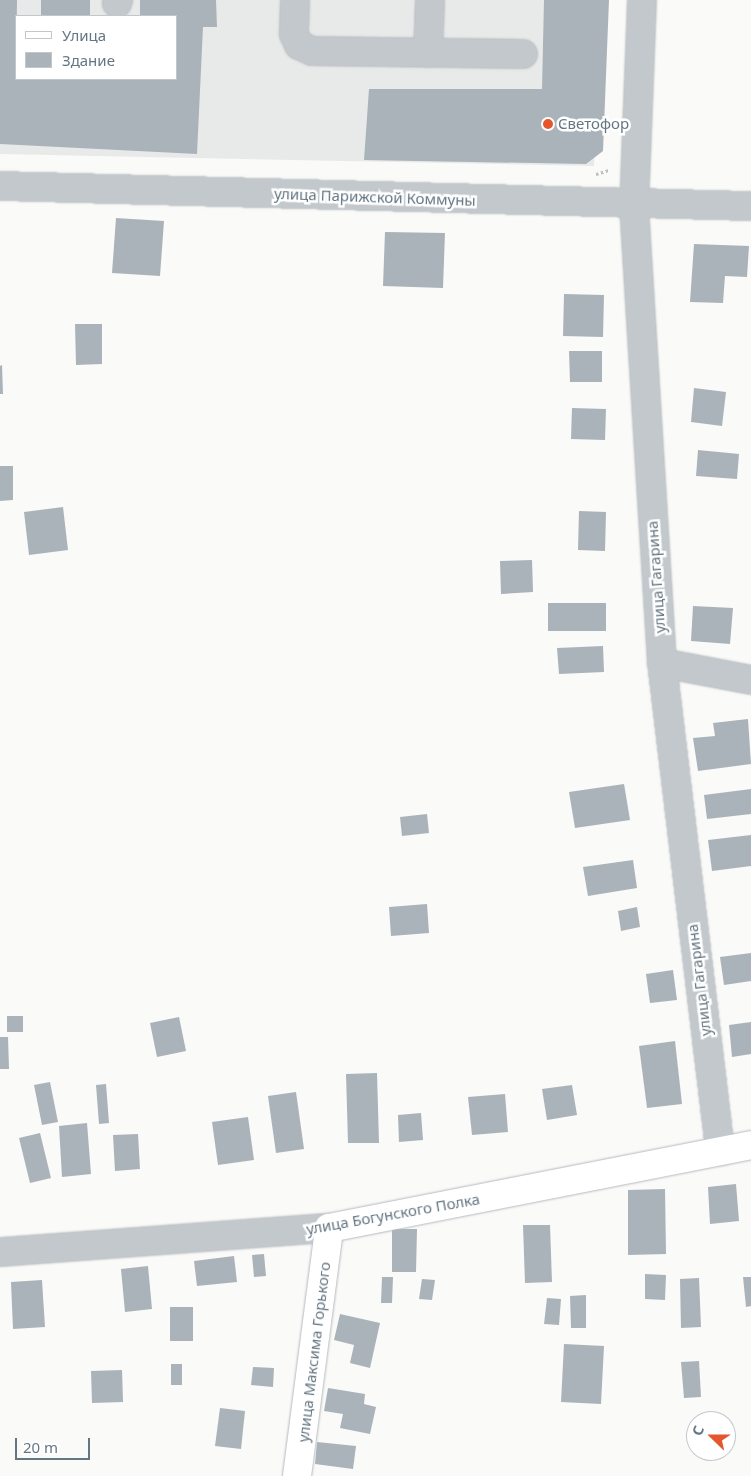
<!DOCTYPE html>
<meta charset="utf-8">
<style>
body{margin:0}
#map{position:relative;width:751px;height:1476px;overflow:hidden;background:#fafaf8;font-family:"Noto Sans",sans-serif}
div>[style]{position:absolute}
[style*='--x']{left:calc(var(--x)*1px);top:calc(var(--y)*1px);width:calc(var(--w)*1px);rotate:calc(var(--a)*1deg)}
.built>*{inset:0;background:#e8e9e9}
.building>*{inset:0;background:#aab3b9}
.path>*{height:3px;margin-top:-1.5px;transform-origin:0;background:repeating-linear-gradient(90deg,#bbbfc2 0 2.5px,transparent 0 5px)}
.roads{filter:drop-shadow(0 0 1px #b5babe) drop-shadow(0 0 1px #b5babe)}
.minor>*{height:28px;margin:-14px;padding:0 14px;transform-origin:14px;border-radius:14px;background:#c3c8cc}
.major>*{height:28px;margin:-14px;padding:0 14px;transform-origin:14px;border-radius:14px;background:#fff}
.dots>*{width:14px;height:14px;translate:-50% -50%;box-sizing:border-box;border:2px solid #fff;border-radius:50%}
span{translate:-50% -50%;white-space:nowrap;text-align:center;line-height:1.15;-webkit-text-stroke:5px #fff;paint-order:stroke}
.poi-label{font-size:15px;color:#657683}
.left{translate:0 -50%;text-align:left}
.street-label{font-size:15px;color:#657683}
.legend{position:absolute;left:15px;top:15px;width:162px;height:65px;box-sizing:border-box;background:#fff;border:1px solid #c1c8cd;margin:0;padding:6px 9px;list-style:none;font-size:15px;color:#657683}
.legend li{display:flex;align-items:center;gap:10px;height:25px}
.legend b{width:25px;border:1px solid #c1c8cd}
.north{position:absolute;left:686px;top:1411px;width:50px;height:50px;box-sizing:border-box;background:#fff;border:1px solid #c1c8cd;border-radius:50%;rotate:292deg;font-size:14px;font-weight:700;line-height:20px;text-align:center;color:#657683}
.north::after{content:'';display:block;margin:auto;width:18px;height:22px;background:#e4572e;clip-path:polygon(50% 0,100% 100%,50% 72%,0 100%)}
.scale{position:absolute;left:15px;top:1438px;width:75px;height:22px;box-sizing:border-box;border:2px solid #657683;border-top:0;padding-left:6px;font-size:15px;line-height:18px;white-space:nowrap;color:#657683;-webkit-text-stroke:4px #fff;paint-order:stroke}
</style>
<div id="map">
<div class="built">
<div style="clip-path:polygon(evenodd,0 0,602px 0,594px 166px,0 154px,0 0,16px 16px,176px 16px,176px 79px,16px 79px,16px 16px)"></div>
</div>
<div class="building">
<div style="clip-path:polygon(0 0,17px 0,16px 79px,176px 79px,176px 16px,140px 16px,140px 0,216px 0,217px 27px,203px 27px,197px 154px,0 144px)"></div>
<div style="clip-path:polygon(41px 0,90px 0,90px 16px,41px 16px)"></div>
<div style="clip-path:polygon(544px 0,609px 0,603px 151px,586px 164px,364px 160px,369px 89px,542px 89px)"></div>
<div style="clip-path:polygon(116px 218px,164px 221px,160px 276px,112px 273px)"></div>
<div style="clip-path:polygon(385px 232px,445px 233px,443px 288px,383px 286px)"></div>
<div style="clip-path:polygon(694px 244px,749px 246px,747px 277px,725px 276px,723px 303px,690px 302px)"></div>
<div style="clip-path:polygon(564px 294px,604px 295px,603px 337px,563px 336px)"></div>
<div style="clip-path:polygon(75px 324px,102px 324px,102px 364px,76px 365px)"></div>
<div style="clip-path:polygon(569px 351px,602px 351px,602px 382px,570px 382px)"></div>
<div style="clip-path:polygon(2px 365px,3px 394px,0 394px,0 366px)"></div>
<div style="clip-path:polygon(694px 388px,726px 392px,722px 426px,691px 422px)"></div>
<div style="clip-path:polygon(572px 408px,606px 409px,605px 440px,571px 439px)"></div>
<div style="clip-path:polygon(698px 450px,739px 454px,737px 479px,696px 476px)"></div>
<div style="clip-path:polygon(0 466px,13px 466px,13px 500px,0 501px)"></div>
<div style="clip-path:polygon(63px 507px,68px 550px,29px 555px,24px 512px)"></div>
<div style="clip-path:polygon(579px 511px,606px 512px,605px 551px,578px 550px)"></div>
<div style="clip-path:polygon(532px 560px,533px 592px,501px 594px,500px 561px)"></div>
<div style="clip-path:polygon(548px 603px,606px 603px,606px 631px,548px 631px)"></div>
<div style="clip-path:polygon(693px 606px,733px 608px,730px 644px,691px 641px)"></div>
<div style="clip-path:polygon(603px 646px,604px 672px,559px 674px,557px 648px)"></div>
<div style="clip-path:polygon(748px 719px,751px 764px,698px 771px,693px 738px,715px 736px,713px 723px)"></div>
<div style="clip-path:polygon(624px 784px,630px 820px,575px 828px,569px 792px)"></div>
<div style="clip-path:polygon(751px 789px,751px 814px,707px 819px,704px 795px)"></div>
<div style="clip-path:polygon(427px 814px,429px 833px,402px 836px,400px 817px)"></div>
<div style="clip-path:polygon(751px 835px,751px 866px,712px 871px,708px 840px)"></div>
<div style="clip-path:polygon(633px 860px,637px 888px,588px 896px,583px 867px)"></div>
<div style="clip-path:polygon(427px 904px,429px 933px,391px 936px,389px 907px)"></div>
<div style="clip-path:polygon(637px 907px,640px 927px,621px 931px,618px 911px)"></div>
<div style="clip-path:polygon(751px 953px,751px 981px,724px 985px,720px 957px)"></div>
<div style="clip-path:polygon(673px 970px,677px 1000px,650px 1003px,646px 974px)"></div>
<div style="clip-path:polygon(7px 1016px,23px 1016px,23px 1032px,7px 1032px)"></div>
<div style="clip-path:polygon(179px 1017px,186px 1051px,157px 1057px,150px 1023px)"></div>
<div style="clip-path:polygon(751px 1022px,751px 1054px,732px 1057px,729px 1025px)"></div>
<div style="clip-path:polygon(0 1037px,8px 1037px,9px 1069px,0 1069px)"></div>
<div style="clip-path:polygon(675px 1041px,682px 1104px,647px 1108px,639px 1046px)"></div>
<div style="clip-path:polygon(377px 1073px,379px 1143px,348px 1143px,346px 1074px)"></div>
<div style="clip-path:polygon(50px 1082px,58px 1122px,42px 1125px,34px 1085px)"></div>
<div style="clip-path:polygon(106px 1084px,109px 1123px,99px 1124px,96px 1085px)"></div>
<div style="clip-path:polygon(572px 1085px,577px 1115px,547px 1120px,542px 1089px)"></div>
<div style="clip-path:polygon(296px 1092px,304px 1149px,276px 1153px,268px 1096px)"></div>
<div style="clip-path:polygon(505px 1094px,508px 1132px,472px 1135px,468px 1097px)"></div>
<div style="clip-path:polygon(421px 1113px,423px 1140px,399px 1142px,398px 1115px)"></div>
<div style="clip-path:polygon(248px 1117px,254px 1160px,218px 1165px,212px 1122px)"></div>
<div style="clip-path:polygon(87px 1123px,91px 1174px,62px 1177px,59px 1126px)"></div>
<div style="clip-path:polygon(40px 1133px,51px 1178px,30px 1183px,19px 1138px)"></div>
<div style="clip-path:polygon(138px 1134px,140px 1169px,115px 1171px,113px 1135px)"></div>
<div style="clip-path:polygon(736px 1184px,739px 1221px,710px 1224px,708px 1187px)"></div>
<div style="clip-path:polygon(665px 1189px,666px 1254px,628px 1255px,628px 1190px)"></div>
<div style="clip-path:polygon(523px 1225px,550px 1225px,552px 1282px,525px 1283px)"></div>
<div style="clip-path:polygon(392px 1229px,417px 1229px,416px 1272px,392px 1272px)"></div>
<div style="clip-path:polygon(264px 1254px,266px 1276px,254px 1277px,252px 1255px)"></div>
<div style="clip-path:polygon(234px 1256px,237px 1282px,197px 1286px,194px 1261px)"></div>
<div style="clip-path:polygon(148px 1266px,152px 1309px,125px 1312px,121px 1269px)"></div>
<div style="clip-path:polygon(645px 1274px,666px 1275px,665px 1300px,645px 1299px)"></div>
<div style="clip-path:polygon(382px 1277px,393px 1277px,392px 1303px,381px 1303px)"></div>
<div style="clip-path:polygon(743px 1277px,751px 1277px,751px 1306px,746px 1307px)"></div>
<div style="clip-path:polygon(699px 1278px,701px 1327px,681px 1328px,680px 1279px)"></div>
<div style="clip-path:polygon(422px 1279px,435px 1280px,432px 1300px,419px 1299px)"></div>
<div style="clip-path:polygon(42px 1280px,45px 1327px,13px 1329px,11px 1282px)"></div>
<div style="clip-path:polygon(586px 1295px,586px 1328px,571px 1328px,570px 1296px)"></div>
<div style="clip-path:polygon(547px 1298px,561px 1299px,559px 1325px,544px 1324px)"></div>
<div style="clip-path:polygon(170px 1307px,193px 1307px,193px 1341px,170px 1341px)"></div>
<div style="clip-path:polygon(340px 1314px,380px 1323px,370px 1368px,350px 1363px,354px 1345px,334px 1340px)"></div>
<div style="clip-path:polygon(564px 1344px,604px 1346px,601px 1404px,561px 1402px)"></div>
<div style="clip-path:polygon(699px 1361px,701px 1397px,684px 1398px,681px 1362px)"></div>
<div style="clip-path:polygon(171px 1364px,182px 1364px,182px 1385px,171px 1385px)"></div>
<div style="clip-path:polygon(253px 1367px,274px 1368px,273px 1387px,251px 1385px)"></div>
<div style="clip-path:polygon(122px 1370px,123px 1402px,92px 1403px,91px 1371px)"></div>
<div style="clip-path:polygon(328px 1388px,365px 1394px,364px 1404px,376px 1407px,370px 1434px,340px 1428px,343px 1414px,324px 1411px)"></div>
<div style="clip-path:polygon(220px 1408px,245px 1411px,241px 1449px,215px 1446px)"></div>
<div style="clip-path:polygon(317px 1442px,356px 1446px,353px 1469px,315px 1464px)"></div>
</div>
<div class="path">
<div style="--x:596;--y:174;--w:14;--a:-17"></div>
</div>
<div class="roads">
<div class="minor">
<div style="--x:295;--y:0;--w:34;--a:92"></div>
<div style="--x:294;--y:34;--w:12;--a:66"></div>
<div style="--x:299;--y:45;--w:14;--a:25"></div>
<div style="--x:312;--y:51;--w:211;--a:0.8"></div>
<div style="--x:642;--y:0;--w:205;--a:92.2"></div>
<div style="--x:634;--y:205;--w:459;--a:86.5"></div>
<div style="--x:662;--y:663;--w:492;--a:83.2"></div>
<div style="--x:117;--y:3;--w:3;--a:-72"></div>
<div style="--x:428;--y:53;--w:53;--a:-87.8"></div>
<div style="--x:0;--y:186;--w:751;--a:1.53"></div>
<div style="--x:662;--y:663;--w:91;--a:10.8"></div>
<div style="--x:0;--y:1252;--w:330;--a:-4.2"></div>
</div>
<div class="major">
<div style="--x:297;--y:1476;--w:250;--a:-82.6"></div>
<div style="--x:329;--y:1228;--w:430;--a:-11.1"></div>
</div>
</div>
<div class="dots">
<div style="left:548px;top:124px;background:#e4572e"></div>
</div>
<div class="poi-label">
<span class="left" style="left:558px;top:124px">Светофор</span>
</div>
<div class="street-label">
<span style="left:375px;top:197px;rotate:2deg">улица Парижской Коммуны</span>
<span style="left:656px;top:577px;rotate:-94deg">улица Гагарина</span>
<span style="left:699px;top:980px;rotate:-97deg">улица Гагарина</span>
<span style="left:393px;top:1214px;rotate:-10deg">улица Богунского Полка</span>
<span style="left:314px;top:1352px;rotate:-83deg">улица Максима Горького</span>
</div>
<ul class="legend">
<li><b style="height:6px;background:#fff"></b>Улица</li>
<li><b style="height:14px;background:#aab3b9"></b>Здание</li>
</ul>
<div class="north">С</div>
<div class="scale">20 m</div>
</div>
